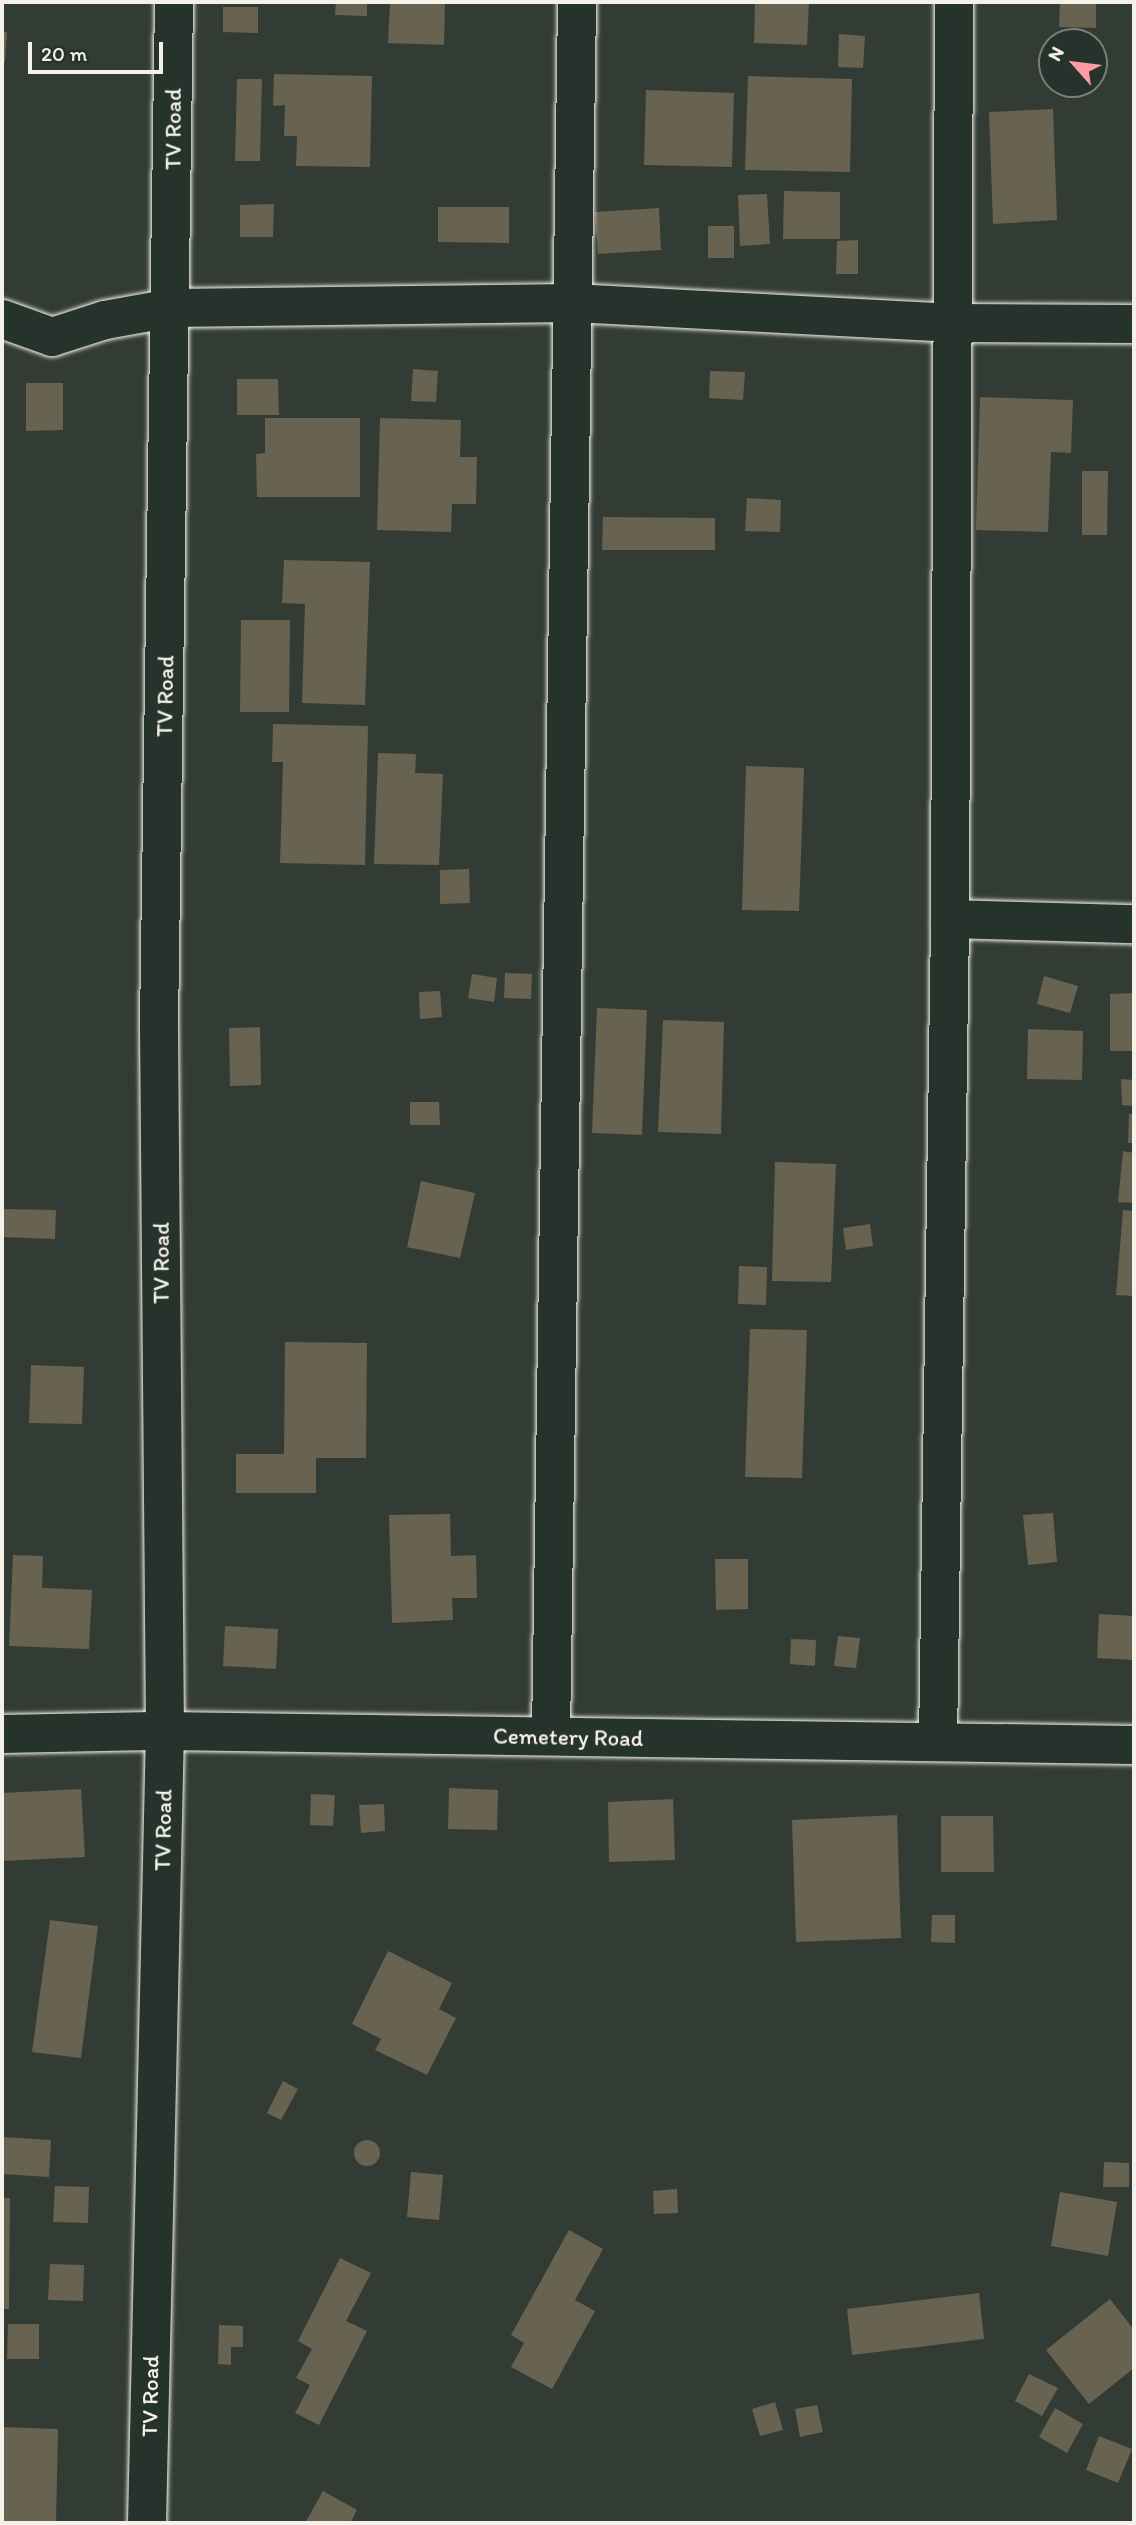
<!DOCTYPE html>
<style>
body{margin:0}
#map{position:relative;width:1136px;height:2525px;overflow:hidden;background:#333c34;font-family:Itim,sans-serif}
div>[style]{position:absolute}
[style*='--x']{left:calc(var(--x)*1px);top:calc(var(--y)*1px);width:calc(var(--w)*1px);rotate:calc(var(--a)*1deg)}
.building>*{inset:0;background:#686251}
.round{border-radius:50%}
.roads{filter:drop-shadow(0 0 2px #f4f1e8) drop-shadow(0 0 2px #f4f1e8)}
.street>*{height:38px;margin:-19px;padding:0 19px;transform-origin:19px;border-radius:19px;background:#26332d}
span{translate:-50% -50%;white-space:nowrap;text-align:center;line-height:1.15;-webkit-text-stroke:5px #26332d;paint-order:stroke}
.street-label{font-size:23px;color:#f4f1e8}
.frame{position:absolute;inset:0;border:4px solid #f4f1e8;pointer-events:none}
.north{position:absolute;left:1038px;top:28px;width:70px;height:70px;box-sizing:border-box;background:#26332d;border:2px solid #787f78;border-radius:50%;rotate:298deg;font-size:19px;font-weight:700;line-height:28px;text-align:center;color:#f4f1e8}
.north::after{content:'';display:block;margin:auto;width:24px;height:32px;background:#ff9aa2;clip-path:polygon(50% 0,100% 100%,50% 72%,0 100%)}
.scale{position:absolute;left:28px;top:42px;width:135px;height:32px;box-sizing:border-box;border:4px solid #f4f1e8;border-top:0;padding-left:9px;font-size:21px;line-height:24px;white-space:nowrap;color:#f4f1e8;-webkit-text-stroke:5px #26332d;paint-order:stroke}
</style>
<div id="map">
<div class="building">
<div style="clip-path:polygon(336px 2px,367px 2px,367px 16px,335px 15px)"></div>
<div style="clip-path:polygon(390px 2px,445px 2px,444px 45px,388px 43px)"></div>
<div style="clip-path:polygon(755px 2px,809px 2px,807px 45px,754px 43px)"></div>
<div style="clip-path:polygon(1060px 2px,1096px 2px,1096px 28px,1059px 27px)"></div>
<div style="clip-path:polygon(223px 7px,258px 7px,258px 33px,223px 32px)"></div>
<div style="clip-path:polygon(2px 32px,7px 32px,5px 62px,2px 61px)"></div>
<div style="clip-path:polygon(839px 34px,865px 36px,863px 68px,838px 67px)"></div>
<div style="clip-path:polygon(274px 74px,372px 76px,370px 167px,296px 166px,297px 136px,284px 136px,285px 105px,273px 106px)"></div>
<div style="clip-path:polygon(748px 76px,852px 79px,850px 172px,745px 170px)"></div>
<div style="clip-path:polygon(237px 79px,262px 79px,260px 161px,235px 161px)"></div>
<div style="clip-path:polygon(646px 90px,734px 93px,732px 167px,644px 165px)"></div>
<div style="clip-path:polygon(1053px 109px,1057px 220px,993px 224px,989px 112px)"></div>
<div style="clip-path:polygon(784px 191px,840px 192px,840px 239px,783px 239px)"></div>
<div style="clip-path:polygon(767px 194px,770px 244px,740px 246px,738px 195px)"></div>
<div style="clip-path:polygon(274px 204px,273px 237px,240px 237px,240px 205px)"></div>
<div style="clip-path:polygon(438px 207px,509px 207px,509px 243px,438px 242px)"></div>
<div style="clip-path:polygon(659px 208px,661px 250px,598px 254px,595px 212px)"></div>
<div style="clip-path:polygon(708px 226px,734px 226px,734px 258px,708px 258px)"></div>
<div style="clip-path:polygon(858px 240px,858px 274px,836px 274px,837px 241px)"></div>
<div style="clip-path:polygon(413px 369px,438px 371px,436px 402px,411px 401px)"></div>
<div style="clip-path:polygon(710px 371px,745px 372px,743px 400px,709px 398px)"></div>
<div style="clip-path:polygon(237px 379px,278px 379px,279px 415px,237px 415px)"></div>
<div style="clip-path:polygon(26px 383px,63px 383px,63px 430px,26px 431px)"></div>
<div style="clip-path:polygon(980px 397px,1073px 400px,1071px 453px,1051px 452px,1048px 532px,976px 530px)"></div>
<div style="clip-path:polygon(265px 418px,360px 418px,360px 497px,257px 497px,256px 454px,265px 453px)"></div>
<div style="clip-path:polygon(380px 418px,461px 420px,460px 457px,477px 457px,476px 504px,452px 504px,451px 532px,377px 530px)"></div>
<div style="clip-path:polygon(1082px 471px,1108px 471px,1107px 535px,1082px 535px)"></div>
<div style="clip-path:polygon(747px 498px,781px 500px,780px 532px,745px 531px)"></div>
<div style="clip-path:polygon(603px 517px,715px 518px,715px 550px,602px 550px)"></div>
<div style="clip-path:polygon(284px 560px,370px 562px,365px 705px,302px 703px,305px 604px,282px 603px)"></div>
<div style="clip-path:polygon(241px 620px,290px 620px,289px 712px,240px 712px)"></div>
<div style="clip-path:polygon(273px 724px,368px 726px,365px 865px,280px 863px,283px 762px,272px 762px)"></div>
<div style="clip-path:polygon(378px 753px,416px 754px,415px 773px,443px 774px,439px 865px,374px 864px)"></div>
<div style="clip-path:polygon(746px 766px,804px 768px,799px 911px,742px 910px)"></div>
<div style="clip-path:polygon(469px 869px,470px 903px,440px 904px,440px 870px)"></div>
<div style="clip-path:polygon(505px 973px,532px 974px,531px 999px,504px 998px)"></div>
<div style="clip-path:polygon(472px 974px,497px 978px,494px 1002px,468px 998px)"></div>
<div style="clip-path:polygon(1044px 976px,1078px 986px,1070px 1013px,1037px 1004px)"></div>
<div style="clip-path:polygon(440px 991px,442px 1017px,420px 1019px,419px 992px)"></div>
<div style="clip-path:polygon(1134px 993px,1134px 1051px,1110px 1051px,1110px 994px)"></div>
<div style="clip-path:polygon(597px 1008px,647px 1010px,642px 1135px,592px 1133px)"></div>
<div style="clip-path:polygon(663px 1020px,724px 1022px,721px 1134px,658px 1132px)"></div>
<div style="clip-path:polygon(260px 1027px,261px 1085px,230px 1086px,229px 1028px)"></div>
<div style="clip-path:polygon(1028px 1029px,1083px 1031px,1082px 1080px,1027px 1079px)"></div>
<div style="clip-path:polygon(1121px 1079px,1134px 1080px,1134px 1106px,1122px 1105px)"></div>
<div style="clip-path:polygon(410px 1102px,439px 1102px,440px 1125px,410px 1125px)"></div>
<div style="clip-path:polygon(1129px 1114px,1134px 1114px,1134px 1143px,1128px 1143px)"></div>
<div style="clip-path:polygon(1123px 1151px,1134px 1153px,1134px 1203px,1118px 1202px)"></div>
<div style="clip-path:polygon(775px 1162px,836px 1164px,831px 1282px,772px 1281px)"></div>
<div style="clip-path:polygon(421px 1181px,475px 1193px,460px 1258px,407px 1247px)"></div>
<div style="clip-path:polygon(3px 1209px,56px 1210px,55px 1239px,2px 1237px)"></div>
<div style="clip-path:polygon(1123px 1210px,1134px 1211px,1134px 1296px,1116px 1295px)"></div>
<div style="clip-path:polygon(870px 1224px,873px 1246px,846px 1250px,843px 1228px)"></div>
<div style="clip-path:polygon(739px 1266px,767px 1267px,766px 1305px,738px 1304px)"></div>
<div style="clip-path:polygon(750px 1329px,807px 1330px,802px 1478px,745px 1477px)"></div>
<div style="clip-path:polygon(285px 1342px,367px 1343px,366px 1458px,316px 1458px,316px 1493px,236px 1493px,236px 1454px,284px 1454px)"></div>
<div style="clip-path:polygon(31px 1365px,84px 1367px,82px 1424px,29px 1423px)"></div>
<div style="clip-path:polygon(1053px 1513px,1057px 1562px,1028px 1565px,1023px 1515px)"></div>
<div style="clip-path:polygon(450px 1514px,451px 1556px,476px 1555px,477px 1598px,452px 1598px,453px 1620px,392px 1623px,389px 1515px)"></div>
<div style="clip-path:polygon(13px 1555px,43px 1556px,42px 1588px,92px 1590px,89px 1649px,9px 1646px)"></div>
<div style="clip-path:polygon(715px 1559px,748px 1559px,748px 1609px,716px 1610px)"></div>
<div style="clip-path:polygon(1099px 1614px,1134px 1616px,1132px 1660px,1097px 1658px)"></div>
<div style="clip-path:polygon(225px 1626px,278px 1629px,276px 1669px,223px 1666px)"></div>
<div style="clip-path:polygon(838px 1636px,860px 1638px,856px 1668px,834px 1666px)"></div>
<div style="clip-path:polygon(791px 1639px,816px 1640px,815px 1666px,790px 1664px)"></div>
<div style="clip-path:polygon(449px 1788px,498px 1790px,497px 1830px,448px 1829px)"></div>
<div style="clip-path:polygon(81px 1789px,85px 1857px,2px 1861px,2px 1793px)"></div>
<div style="clip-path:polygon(311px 1794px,335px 1795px,333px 1826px,310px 1825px)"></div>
<div style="clip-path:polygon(673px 1799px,675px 1860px,609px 1862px,608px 1802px)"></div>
<div style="clip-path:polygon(384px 1804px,385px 1831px,361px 1833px,359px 1805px)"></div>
<div style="clip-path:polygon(897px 1815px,901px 1938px,796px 1942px,792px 1820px)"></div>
<div style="clip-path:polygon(941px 1816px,993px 1816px,994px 1872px,941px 1872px)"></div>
<div style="clip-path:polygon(932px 1915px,955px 1915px,955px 1943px,931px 1942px)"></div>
<div style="clip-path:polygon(50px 1920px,98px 1926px,81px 2058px,32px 2052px)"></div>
<div style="clip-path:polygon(388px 1951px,452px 1983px,439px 2009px,456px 2018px,427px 2075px,375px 2050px,381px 2039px,352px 2024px)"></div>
<div style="clip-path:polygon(283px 2081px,298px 2089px,281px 2120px,267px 2113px)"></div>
<div style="clip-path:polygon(2px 2137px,51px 2140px,49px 2177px,2px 2174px)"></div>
<div class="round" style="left:354px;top:2140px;width:26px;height:26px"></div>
<div style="clip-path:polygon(1104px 2162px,1129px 2163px,1129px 2187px,1103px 2187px)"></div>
<div style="clip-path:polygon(411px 2172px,443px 2175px,439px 2220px,407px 2217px)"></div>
<div style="clip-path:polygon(55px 2186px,89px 2187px,88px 2223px,53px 2222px)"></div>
<div style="clip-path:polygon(677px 2189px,678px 2213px,654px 2214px,653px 2191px)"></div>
<div style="clip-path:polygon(1060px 2192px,1117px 2202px,1108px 2256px,1051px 2246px)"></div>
<div style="clip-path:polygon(2px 2198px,10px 2198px,9px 2309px,2px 2309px)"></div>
<div style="clip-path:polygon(569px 2230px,603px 2249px,575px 2300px,595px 2311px,552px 2389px,511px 2367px,524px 2343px,511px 2335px)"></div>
<div style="clip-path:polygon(340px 2258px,371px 2273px,346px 2321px,367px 2331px,319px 2425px,295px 2413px,310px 2385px,296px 2378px,312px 2349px,298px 2341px)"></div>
<div style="clip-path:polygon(50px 2264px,84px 2265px,83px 2301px,48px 2300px)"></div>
<div style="clip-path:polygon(979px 2293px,984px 2339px,852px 2355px,847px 2309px)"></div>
<div style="clip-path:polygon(1110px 2299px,1134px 2330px,1134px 2368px,1089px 2404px,1046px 2350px)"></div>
<div style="clip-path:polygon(8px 2324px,39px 2324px,39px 2359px,7px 2359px)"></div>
<div style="clip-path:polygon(219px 2325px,243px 2326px,243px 2347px,231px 2347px,231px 2365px,218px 2364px)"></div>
<div style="clip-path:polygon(1029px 2374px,1058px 2388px,1042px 2416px,1015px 2401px)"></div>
<div style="clip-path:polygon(775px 2402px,783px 2430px,760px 2436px,752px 2409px)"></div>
<div style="clip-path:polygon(817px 2405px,823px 2432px,800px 2437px,795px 2409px)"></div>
<div style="clip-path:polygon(1055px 2408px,1083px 2424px,1067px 2453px,1039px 2437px)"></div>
<div style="clip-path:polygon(4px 2427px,58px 2429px,56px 2523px,2px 2523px)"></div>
<div style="clip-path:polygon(1099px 2436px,1132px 2449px,1118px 2483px,1086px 2470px)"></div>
<div style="clip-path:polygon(323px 2491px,357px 2510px,350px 2523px,305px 2523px)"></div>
</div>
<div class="roads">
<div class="street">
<div style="--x:2;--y:319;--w:53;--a:19.8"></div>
<div style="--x:52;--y:337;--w:56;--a:-17.8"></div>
<div style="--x:105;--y:320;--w:68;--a:-10.2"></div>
<div style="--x:172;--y:308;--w:400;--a:-0.7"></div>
<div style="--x:572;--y:303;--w:383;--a:3"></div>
<div style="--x:954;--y:323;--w:180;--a:0.3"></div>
<div style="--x:950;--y:919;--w:184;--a:1.6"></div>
<div style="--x:2;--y:1734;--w:163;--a:-1.1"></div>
<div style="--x:165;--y:1731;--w:969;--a:0.83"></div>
<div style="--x:551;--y:1736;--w:1734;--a:-89.14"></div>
<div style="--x:938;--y:1742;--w:823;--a:-89.16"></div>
<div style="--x:950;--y:919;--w:917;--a:-89.75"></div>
<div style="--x:147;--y:2523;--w:792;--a:-88.7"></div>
<div style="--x:165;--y:1731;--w:708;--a:-90.49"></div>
<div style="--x:159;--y:1023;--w:1021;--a:-89.16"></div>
</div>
</div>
<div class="street-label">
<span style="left:173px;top:129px;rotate:-90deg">TV Road</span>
<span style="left:165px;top:696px;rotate:-89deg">TV Road</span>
<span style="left:161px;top:1263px;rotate:-90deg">TV Road</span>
<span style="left:568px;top:1737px;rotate:1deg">Cemetery Road</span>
<span style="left:163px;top:1830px;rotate:-89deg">TV Road</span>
<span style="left:150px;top:2396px;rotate:-89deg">TV Road</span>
</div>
<div class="frame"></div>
<div class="north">N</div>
<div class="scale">20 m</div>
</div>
